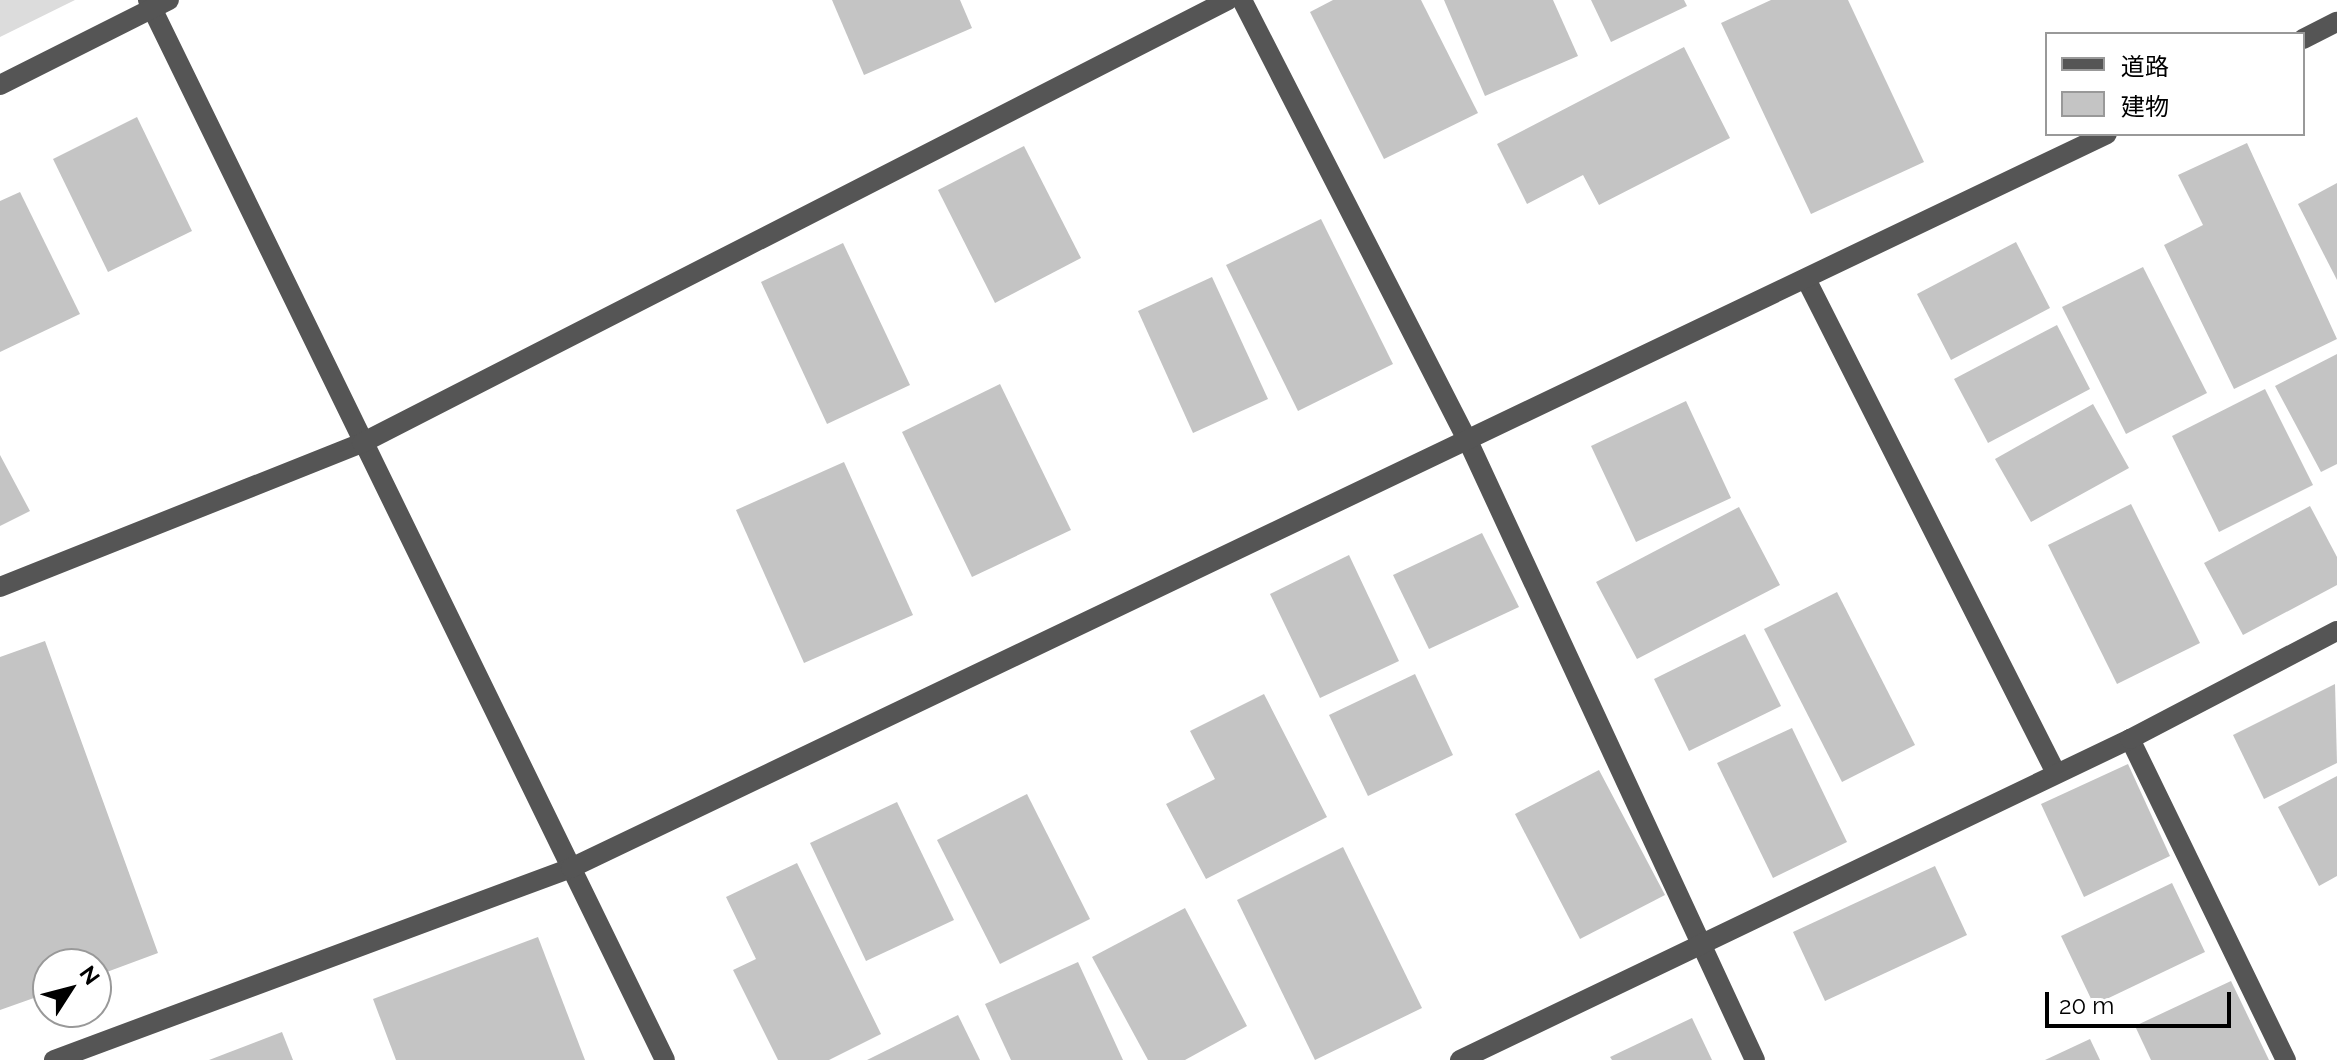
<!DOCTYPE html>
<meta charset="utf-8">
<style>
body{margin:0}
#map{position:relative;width:2337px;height:1060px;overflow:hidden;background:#fff;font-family:Raleway,"Noto Sans JP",sans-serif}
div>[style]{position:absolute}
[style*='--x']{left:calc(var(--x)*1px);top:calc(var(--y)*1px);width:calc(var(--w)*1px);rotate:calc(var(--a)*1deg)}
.green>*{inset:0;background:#dcdcdc}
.building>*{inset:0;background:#c4c4c4}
.minor>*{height:20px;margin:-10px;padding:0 10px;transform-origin:10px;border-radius:10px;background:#555}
span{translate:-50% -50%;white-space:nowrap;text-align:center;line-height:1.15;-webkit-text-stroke:8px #fff;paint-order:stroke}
.legend{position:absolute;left:2045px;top:32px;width:260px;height:104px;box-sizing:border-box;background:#fff;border:2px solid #999;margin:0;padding:10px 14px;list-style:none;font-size:24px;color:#000}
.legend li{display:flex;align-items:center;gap:16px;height:40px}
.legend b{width:40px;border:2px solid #999}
.north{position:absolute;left:32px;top:948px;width:80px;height:80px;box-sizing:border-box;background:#fff;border:2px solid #999;border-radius:50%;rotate:54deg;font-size:22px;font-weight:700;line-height:32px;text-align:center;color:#000}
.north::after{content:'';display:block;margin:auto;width:28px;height:36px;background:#000;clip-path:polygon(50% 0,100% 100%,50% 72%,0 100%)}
.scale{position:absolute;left:2045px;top:992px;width:186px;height:36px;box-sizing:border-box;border:4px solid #000;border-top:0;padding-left:10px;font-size:24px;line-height:28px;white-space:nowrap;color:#000;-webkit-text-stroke:6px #fff;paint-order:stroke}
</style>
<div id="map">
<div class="green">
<div style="clip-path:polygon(0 0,75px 0,0 37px)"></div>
</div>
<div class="building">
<div style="clip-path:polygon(832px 0,960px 0,972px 28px,864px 75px)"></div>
<div style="clip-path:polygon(1333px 0,1421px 0,1478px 113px,1384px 159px,1310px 12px)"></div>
<div style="clip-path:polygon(1444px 0,1553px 0,1578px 56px,1485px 96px)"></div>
<div style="clip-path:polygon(1591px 0,1684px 0,1687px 6px,1611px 42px)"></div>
<div style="clip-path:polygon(1771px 0,1848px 0,1924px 162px,1811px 214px,1721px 23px)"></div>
<div style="clip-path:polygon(1684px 47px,1730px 138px,1599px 205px,1583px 175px,1527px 204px,1497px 144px)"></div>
<div style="clip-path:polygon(137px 117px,192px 231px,108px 272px,53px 159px)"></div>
<div style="clip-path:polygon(2247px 143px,2337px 339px,2234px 389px,2164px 245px,2203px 225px,2178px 175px)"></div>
<div style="clip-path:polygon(1024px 146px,1081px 258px,995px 303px,938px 190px)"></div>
<div style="clip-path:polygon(2337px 183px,2337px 280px,2298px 204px)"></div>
<div style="clip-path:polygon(20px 192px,80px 314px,0 352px,0 201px)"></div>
<div style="clip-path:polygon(1321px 219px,1393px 364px,1298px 411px,1226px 265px)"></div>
<div style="clip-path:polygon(2016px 242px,2050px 308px,1951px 360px,1917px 294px)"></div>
<div style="clip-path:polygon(843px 243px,910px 385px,827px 424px,761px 282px)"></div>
<div style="clip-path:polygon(2143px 267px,2207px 393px,2126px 434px,2062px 307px)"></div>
<div style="clip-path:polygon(1212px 277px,1268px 399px,1193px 433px,1138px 311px)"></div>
<div style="clip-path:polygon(2057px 325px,2090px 389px,1988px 443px,1954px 379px)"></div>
<div style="clip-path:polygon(2337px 354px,2337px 464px,2321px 472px,2275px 386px)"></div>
<div style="clip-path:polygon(1000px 384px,1071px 530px,972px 577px,902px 432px)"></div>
<div style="clip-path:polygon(2265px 389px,2313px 485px,2219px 532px,2172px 436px)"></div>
<div style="clip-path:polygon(1686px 401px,1731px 498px,1636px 542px,1591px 446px)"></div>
<div style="clip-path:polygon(2093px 404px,2129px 468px,2031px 522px,1995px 459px)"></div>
<div style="clip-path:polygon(0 455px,30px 511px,0 526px)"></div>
<div style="clip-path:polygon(844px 462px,913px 615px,804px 663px,736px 510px)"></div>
<div style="clip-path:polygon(2131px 504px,2200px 643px,2117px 684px,2048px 545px)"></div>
<div style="clip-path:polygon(2310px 506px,2337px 557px,2337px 585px,2243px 635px,2204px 563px)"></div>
<div style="clip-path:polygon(1739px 507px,1780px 585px,1637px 659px,1596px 582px)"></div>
<div style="clip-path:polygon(1482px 533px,1519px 607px,1429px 649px,1393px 575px)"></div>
<div style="clip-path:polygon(1349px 555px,1399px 661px,1320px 698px,1270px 594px)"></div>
<div style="clip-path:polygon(1837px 592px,1915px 745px,1842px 782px,1764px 629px)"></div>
<div style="clip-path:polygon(1745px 634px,1781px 706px,1689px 751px,1654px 679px)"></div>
<div style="clip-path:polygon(45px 641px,158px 953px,96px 976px,96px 964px,48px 964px,48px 993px,0 1010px,0 657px)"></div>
<div style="clip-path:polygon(1415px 674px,1453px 755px,1368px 796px,1329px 715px)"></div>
<div style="clip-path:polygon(2335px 684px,2337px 763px,2264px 799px,2233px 735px)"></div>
<div style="clip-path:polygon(1264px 694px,1327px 817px,1206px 879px,1166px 804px,1215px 779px,1190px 731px)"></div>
<div style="clip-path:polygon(1792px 728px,1847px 842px,1773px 878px,1717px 763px)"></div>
<div style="clip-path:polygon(2128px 764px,2170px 856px,2084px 897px,2041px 804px)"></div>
<div style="clip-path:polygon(1599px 770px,1665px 895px,1580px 939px,1515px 814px)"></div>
<div style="clip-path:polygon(2337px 776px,2337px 876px,2319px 886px,2278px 807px)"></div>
<div style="clip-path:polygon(1027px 794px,1090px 919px,1000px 964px,937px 840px)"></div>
<div style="clip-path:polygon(897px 802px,954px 920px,866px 961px,810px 843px)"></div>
<div style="clip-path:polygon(1343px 847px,1422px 1008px,1315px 1060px,1237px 900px)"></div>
<div style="clip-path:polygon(797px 863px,881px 1034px,829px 1060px,778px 1060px,733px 970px,756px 959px,726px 897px)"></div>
<div style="clip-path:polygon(1935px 866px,1967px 935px,1825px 1001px,1793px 932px)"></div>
<div style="clip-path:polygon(2172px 883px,2205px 952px,2094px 1005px,2061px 936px)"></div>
<div style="clip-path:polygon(1185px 908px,1247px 1026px,1185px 1060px,1148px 1060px,1092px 957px)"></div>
<div style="clip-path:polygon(538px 937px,585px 1060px,396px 1060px,373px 999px)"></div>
<div style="clip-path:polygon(1078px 962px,1123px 1060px,1011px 1060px,985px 1004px)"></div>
<div style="clip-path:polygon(2231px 981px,2269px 1060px,2151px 1060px,2135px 1026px)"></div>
<div style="clip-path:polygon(958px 1015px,980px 1060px,867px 1060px)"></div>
<div style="clip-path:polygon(1692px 1018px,1712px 1060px,1612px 1060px,1610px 1057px)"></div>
<div style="clip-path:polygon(282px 1032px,293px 1060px,209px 1060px)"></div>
<div style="clip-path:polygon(2090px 1039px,2100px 1060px,2045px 1060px)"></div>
</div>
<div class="minor">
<div style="--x:148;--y:0;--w:1179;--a:64"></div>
<div style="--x:1242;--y:0;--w:496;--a:62.9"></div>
<div style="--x:1468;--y:441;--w:682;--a:65.13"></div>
<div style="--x:2303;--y:39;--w:38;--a:-27"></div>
<div style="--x:0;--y:85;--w:189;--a:-26.7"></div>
<div style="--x:1806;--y:279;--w:554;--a:63.16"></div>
<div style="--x:0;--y:587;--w:390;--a:-21.7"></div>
<div style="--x:362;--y:443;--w:973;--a:-27.09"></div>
<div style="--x:2130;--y:739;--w:357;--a:64.1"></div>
<div style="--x:54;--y:1060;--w:552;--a:-20.37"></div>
<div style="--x:571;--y:868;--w:1702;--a:-25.54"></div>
<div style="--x:1460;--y:1060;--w:743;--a:-25.6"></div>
<div style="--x:2130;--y:739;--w:233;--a:-27.6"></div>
</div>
<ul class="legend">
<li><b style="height:10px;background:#555"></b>道路</li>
<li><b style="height:22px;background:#c4c4c4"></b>建物</li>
</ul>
<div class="north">N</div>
<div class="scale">20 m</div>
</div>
